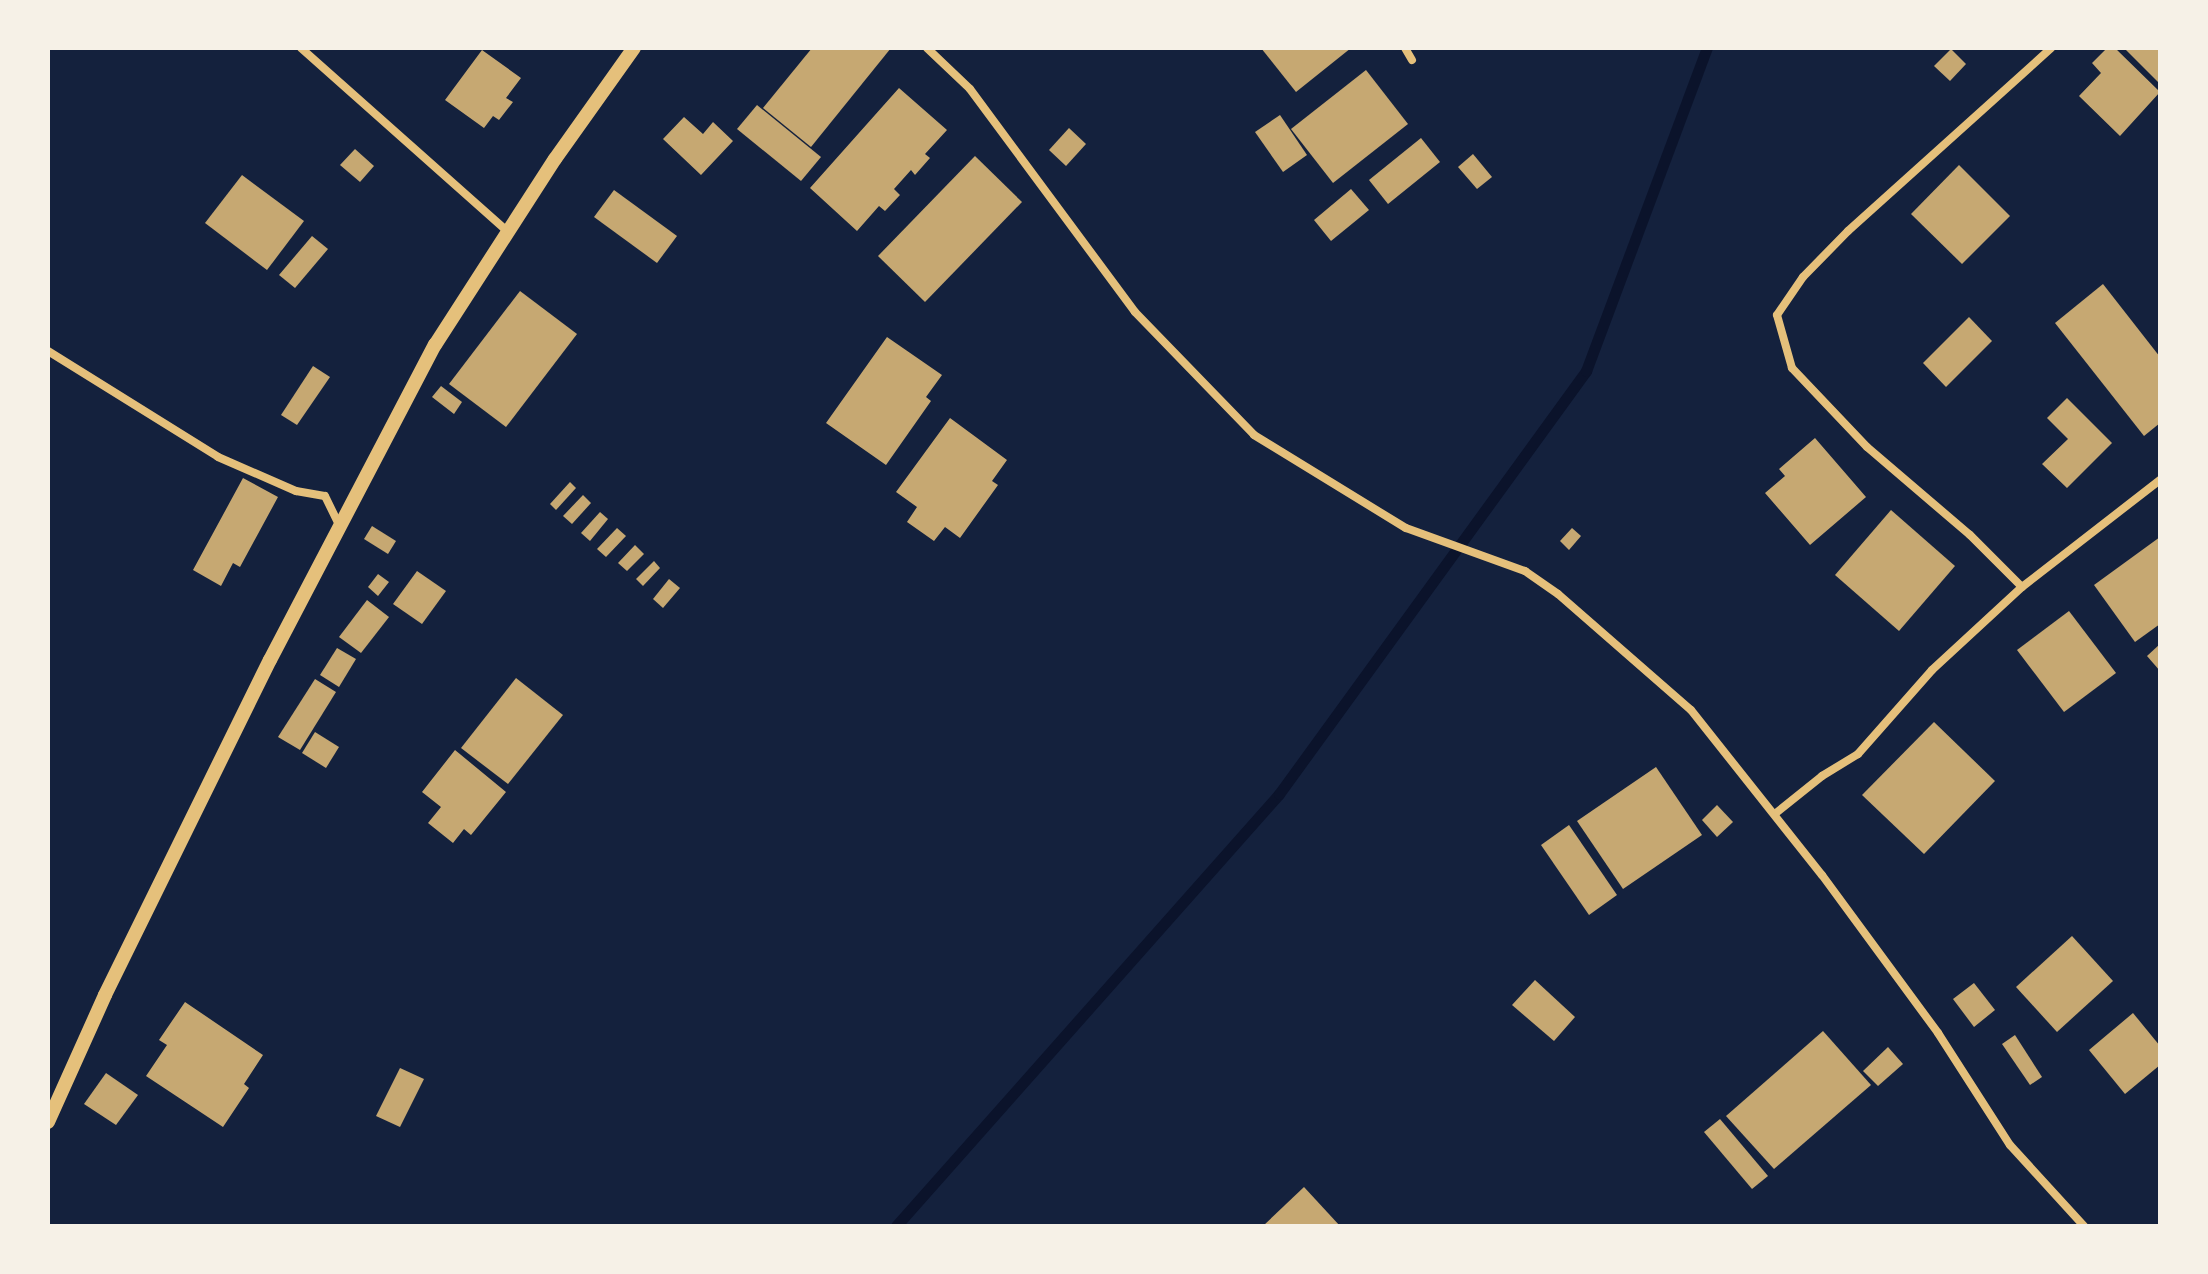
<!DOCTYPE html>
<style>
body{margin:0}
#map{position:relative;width:2208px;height:1274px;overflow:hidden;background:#14213d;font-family:"Noto Serif",serif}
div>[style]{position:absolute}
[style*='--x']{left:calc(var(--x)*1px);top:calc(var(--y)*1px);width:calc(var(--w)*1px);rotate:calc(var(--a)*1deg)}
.stream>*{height:11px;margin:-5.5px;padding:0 5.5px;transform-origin:5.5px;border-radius:5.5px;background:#0b132b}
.building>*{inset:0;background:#c6a872}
.minor>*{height:8px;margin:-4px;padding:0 4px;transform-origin:4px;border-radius:4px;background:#e5c07b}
.tertiary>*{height:14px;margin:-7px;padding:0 7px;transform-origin:7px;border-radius:7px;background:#e5c07b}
span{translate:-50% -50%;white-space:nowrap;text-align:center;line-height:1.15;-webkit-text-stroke:8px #f6f1e7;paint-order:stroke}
.frame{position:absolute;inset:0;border:50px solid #f6f1e7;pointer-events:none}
</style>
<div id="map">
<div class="stream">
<div style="--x:896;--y:1226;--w:577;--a:-48.44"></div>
<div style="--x:1279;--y:794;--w:523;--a:-54.03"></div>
<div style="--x:1586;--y:371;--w:345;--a:-69.5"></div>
</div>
<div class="building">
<div style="clip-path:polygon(812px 48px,891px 48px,811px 147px,763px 108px)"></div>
<div style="clip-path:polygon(1261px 48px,1351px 48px,1296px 92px)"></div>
<div style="clip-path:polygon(2107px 48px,2115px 48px,2160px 92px,2120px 136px,2079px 96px,2101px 73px,2092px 63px)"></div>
<div style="clip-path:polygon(2124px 48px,2157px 48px,2160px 51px,2160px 84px)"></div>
<div style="clip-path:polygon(1951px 49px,1966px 64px,1950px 81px,1934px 66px)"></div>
<div style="clip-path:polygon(482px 50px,521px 78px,506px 98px,513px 102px,499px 120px,493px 116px,484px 128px,445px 100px)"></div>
<div style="clip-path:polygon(1366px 70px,1408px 124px,1333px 183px,1291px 129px)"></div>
<div style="clip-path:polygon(899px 88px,947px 130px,925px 154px,930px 158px,915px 175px,911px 170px,894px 189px,900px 195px,885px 211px,879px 206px,857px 231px,810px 188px)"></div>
<div style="clip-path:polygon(757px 105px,821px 157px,801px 181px,737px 129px)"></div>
<div style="clip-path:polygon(1280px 115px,1307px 155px,1283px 172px,1255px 132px)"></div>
<div style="clip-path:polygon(684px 117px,703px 134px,713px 122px,733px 141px,701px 175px,663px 139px)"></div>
<div style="clip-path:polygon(1069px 128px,1086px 144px,1066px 166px,1049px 150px)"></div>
<div style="clip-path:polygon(1421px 138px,1440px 162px,1388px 204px,1369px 180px)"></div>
<div style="clip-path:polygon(355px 149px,374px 166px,360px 182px,340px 165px)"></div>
<div style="clip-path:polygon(1473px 154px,1492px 177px,1477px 189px,1458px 167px)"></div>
<div style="clip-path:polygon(975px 156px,1022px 202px,925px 302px,878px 256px)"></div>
<div style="clip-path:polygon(1959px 165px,2010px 216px,1962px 264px,1911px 214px)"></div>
<div style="clip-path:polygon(242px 175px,304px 221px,267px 270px,205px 223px)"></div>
<div style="clip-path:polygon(1351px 189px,1369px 210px,1331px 241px,1314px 220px)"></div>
<div style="clip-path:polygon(614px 190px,677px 236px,657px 263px,594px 217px)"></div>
<div style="clip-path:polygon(312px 236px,328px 249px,295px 288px,279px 275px)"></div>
<div style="clip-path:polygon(2103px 284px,2160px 357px,2160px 423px,2144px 436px,2055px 323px)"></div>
<div style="clip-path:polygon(520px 291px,577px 334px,506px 427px,449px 384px)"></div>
<div style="clip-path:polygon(1969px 317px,1992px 341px,1946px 387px,1923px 363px)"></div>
<div style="clip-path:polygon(887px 337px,942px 375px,926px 397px,931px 401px,886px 465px,826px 423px)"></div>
<div style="clip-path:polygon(313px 366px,330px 377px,297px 425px,281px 415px)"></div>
<div style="clip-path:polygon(441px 386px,462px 402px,454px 414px,432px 397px)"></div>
<div style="clip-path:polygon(2067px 398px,2112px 443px,2067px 488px,2042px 464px,2068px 439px,2047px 418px)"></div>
<div style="clip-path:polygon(950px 418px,1007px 460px,992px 481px,998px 485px,960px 538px,945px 527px,934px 541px,907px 522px,917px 507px,896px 492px)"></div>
<div style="clip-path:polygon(1815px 438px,1866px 497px,1810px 545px,1765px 493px,1785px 476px,1779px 469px)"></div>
<div style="clip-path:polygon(243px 478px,278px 497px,240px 567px,233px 563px,221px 586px,193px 570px)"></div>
<div style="clip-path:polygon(570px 482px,576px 488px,556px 510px,550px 504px)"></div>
<div style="clip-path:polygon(583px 495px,591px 503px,572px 524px,563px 516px)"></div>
<div style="clip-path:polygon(1891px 510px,1955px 566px,1899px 631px,1835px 575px)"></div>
<div style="clip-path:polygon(600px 512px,608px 519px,590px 541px,581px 533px)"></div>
<div style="clip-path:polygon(372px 526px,396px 541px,388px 554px,364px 539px)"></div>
<div style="clip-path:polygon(617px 528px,626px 536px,606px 557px,597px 549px)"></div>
<div style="clip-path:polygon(1572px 528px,1581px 536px,1569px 550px,1560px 541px)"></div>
<div style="clip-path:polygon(2160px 537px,2160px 624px,2135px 642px,2094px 585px)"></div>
<div style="clip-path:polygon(635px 545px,644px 554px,627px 571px,618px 563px)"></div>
<div style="clip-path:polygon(654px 561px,660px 568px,643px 586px,636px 579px)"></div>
<div style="clip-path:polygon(417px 571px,446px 591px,422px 624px,393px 604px)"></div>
<div style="clip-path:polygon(378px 574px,389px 582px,378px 596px,368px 587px)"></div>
<div style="clip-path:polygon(669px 579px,680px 588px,663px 608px,653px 599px)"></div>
<div style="clip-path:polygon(367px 600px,389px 617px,361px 653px,339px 637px)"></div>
<div style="clip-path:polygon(2069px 611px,2116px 673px,2064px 712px,2017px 650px)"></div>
<div style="clip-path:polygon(2160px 644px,2160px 671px,2147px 656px)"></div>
<div style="clip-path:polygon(337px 648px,356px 659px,339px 687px,320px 675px)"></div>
<div style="clip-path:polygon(516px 678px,563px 715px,508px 784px,461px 748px)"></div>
<div style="clip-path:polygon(315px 679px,336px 692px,300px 750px,278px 737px)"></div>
<div style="clip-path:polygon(1934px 722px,1995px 781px,1924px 854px,1862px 795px)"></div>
<div style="clip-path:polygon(315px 732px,339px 747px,326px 768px,302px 753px)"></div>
<div style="clip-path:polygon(455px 750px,506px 792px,471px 835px,464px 829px,453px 843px,428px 823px,441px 807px,422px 792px)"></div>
<div style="clip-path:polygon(1656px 767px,1702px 835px,1623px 889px,1577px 821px)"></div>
<div style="clip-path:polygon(1717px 805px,1733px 822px,1717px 837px,1702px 820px)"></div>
<div style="clip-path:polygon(1569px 825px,1617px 895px,1589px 915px,1541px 845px)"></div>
<div style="clip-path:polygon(2072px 936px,2113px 981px,2057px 1032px,2016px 987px)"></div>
<div style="clip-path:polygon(1535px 980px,1575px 1017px,1554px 1041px,1512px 1005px)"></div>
<div style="clip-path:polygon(1974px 983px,1995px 1010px,1974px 1027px,1953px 999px)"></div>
<div style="clip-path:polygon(185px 1002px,263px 1055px,244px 1084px,249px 1088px,223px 1127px,146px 1076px,167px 1045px,159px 1040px)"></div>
<div style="clip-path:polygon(2133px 1013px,2160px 1046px,2160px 1065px,2125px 1094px,2089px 1050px)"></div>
<div style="clip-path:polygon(1823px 1031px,1871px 1085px,1774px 1169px,1726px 1116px)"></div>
<div style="clip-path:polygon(2015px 1035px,2042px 1077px,2030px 1085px,2002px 1044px)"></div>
<div style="clip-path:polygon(1888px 1047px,1903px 1064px,1878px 1086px,1863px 1071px)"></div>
<div style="clip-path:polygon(400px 1068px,424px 1079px,400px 1127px,376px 1116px)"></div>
<div style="clip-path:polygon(106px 1073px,138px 1095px,116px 1125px,84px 1104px)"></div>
<div style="clip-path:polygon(1720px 1119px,1768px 1176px,1752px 1189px,1704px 1132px)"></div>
<div style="clip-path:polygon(1304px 1187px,1340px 1226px,1263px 1226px)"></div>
</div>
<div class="minor">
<div style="--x:301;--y:48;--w:277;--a:41.6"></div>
<div style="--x:927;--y:48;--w:59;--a:43.6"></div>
<div style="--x:970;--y:89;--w:277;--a:53.5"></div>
<div style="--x:1135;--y:312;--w:171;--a:45.9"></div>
<div style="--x:1254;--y:435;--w:178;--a:31.5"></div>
<div style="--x:1406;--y:528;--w:127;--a:19.9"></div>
<div style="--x:1525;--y:571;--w:40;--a:34.9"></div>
<div style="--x:1558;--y:594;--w:176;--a:41.1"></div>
<div style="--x:1691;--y:710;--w:211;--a:51.6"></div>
<div style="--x:1822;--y:875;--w:196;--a:53.7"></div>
<div style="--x:1938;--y:1033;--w:133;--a:57.3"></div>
<div style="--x:2010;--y:1145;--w:110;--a:47.6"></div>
<div style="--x:1405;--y:48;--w:14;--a:60"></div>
<div style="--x:48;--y:351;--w:200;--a:31.9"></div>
<div style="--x:218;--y:457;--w:85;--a:23.6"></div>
<div style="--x:296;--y:491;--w:29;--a:10"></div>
<div style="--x:325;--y:496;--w:32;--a:64"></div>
<div style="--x:2022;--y:587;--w:74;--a:-135"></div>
<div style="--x:1970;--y:535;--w:135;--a:-139.5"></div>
<div style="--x:1867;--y:447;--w:109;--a:-133.5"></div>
<div style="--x:1792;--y:368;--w:55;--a:-105.8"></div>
<div style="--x:1777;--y:315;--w:46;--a:-55.6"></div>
<div style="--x:1803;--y:277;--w:64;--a:-45.6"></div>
<div style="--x:1848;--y:231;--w:273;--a:-42"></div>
<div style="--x:1776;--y:813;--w:59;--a:-38.8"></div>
<div style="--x:1822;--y:776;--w:42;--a:-31.4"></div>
<div style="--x:1858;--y:754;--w:112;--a:-48.6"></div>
<div style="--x:1932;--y:670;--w:122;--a:-42.7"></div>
<div style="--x:2022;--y:587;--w:175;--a:-37.8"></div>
</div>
<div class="tertiary">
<div style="--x:48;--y:1122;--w:139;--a:-65.8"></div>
<div style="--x:105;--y:995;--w:373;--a:-63.8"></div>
<div style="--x:270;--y:660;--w:356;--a:-62.4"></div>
<div style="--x:435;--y:345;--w:221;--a:-57.2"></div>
<div style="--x:555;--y:159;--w:136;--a:-54.6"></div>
</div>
<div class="frame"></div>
</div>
